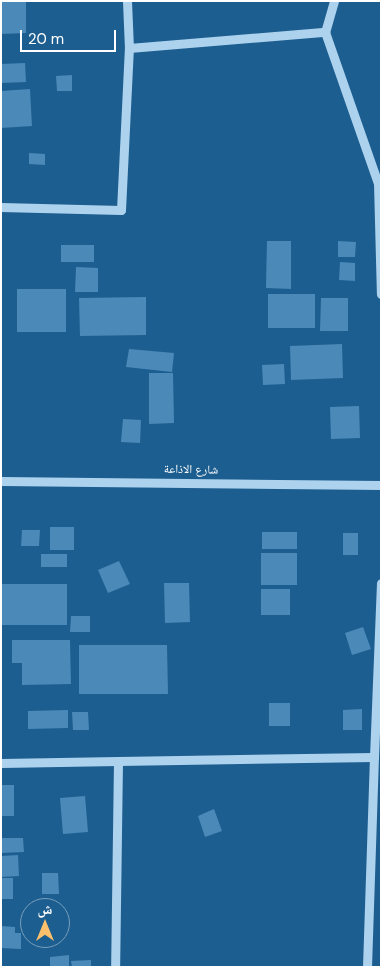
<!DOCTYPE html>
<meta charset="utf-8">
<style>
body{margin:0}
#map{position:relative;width:382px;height:968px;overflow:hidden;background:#1d5e90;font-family:"DM Sans","Noto Naskh Arabic",sans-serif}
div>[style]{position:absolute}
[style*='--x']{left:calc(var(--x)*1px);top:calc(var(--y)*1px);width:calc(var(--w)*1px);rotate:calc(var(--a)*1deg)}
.building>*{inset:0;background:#4a89b8}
.minor>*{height:9px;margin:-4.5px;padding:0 4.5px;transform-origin:4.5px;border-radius:4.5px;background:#add2ed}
span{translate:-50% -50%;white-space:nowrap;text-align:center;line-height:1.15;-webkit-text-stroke:4.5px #1d5e90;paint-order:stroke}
.street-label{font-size:12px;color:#fff}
.frame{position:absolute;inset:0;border:2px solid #fff;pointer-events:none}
.north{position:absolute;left:20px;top:898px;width:50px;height:50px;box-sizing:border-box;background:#1d5e90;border:1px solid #779ebc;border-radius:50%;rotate:0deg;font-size:14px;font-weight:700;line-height:20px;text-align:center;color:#fff}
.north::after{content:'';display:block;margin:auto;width:18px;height:22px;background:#fdc06c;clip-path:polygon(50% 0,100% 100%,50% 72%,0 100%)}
.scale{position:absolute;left:20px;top:30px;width:96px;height:22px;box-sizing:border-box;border:2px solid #fff;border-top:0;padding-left:6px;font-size:15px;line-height:18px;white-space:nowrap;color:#fff;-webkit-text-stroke:4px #1d5e90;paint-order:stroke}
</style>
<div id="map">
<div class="building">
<div style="clip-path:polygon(1px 1px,26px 1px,26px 33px,1px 34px)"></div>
<div style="clip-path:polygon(25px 63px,26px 82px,1px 83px,1px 64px)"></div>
<div style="clip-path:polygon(72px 75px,72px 91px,57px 91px,56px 76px)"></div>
<div style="clip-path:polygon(30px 89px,32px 126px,1px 128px,1px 91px)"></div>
<div style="clip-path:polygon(29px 153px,45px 154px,45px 165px,29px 164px)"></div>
<div style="clip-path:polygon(267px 241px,291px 241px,291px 289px,266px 288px)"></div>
<div style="clip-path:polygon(338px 241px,356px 242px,355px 257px,338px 257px)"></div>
<div style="clip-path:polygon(61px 245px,94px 245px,94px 262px,61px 262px)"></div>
<div style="clip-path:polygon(340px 262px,355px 263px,355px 281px,339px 280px)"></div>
<div style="clip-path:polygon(76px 267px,98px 268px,98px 292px,75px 292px)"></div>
<div style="clip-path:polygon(17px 289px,66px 289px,66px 332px,17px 332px)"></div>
<div style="clip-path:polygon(268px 294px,315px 294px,315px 328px,268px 328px)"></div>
<div style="clip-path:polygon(146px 297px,146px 335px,80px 336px,79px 298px)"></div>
<div style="clip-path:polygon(321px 298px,348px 298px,348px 331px,320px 331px)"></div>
<div style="clip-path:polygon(342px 344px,343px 378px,291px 380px,290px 346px)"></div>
<div style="clip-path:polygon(129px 349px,174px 353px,172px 372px,126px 367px)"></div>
<div style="clip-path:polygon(284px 364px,285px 384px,263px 385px,262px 365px)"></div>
<div style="clip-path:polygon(149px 373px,173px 373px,174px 423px,149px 424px)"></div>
<div style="clip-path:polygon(359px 406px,360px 438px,331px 439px,330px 407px)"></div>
<div style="clip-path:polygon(123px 419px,141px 420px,140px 443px,121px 442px)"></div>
<div style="clip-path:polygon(50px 527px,74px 527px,74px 550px,50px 550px)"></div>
<div style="clip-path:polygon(22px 530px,40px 530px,39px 546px,21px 546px)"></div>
<div style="clip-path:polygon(262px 532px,297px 532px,297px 549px,262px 549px)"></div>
<div style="clip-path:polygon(343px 533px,358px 533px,358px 555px,343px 555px)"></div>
<div style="clip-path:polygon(261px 553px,297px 553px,297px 585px,261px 585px)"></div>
<div style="clip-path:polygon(41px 554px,67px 554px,67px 567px,41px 567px)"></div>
<div style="clip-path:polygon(119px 561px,130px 584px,108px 593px,98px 570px)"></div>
<div style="clip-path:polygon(164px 583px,189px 583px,190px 622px,165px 623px)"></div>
<div style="clip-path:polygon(1px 584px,67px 584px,67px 625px,1px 625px)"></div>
<div style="clip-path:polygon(261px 589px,290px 589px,290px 615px,261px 615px)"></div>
<div style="clip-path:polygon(71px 616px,90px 616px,90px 632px,70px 632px)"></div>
<div style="clip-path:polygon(363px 627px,371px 649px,352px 655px,345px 633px)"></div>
<div style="clip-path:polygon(12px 640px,70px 640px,71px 684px,22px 685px,22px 663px,12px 663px)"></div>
<div style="clip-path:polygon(79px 645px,167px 645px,168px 694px,79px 694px)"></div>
<div style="clip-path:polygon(269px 703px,290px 703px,290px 726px,269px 726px)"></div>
<div style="clip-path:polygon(362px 709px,362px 730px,343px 730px,343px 710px)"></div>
<div style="clip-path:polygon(68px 710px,68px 728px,28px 729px,28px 711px)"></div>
<div style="clip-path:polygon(72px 712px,88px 712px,89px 730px,73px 730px)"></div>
<div style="clip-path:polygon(1px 785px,14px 785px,14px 816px,1px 816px)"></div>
<div style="clip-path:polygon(85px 796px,88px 832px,63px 834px,60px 798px)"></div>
<div style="clip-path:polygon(214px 809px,222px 831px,205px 837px,198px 816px)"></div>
<div style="clip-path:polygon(1px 838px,23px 838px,24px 852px,1px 853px)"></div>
<div style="clip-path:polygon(18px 855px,19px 876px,1px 877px,1px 856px)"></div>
<div style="clip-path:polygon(42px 873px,58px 873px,59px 894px,42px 894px)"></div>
<div style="clip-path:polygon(1px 878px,13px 878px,13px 899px,1px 899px)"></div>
<div style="clip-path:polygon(1px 926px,15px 927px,15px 933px,21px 933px,21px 949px,1px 948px)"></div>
<div style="clip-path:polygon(69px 955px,69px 967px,50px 967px,50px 957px)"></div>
<div style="clip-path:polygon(91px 960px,91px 967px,72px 967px,71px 961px)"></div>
</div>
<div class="minor">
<div style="--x:127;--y:1;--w:47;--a:87.6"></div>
<div style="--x:334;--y:1;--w:32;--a:106"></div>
<div style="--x:325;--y:32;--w:160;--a:70.7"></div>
<div style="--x:378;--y:183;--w:111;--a:88.5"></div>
<div style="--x:1;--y:207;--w:120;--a:1.4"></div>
<div style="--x:121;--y:210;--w:162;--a:-87.2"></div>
<div style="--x:129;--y:48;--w:197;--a:-4.7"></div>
<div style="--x:1;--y:481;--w:380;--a:0.6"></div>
<div style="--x:118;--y:761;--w:256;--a:-0.9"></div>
<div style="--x:374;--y:757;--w:174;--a:-87.7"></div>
<div style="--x:1;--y:763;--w:117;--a:-1"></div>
<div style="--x:118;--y:761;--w:206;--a:90.8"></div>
<div style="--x:367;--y:967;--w:210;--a:-88.1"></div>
</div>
<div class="street-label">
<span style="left:191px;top:470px;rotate:1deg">شارع الاذاعة</span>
</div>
<div class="frame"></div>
<div class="north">ش</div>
<div class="scale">20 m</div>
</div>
